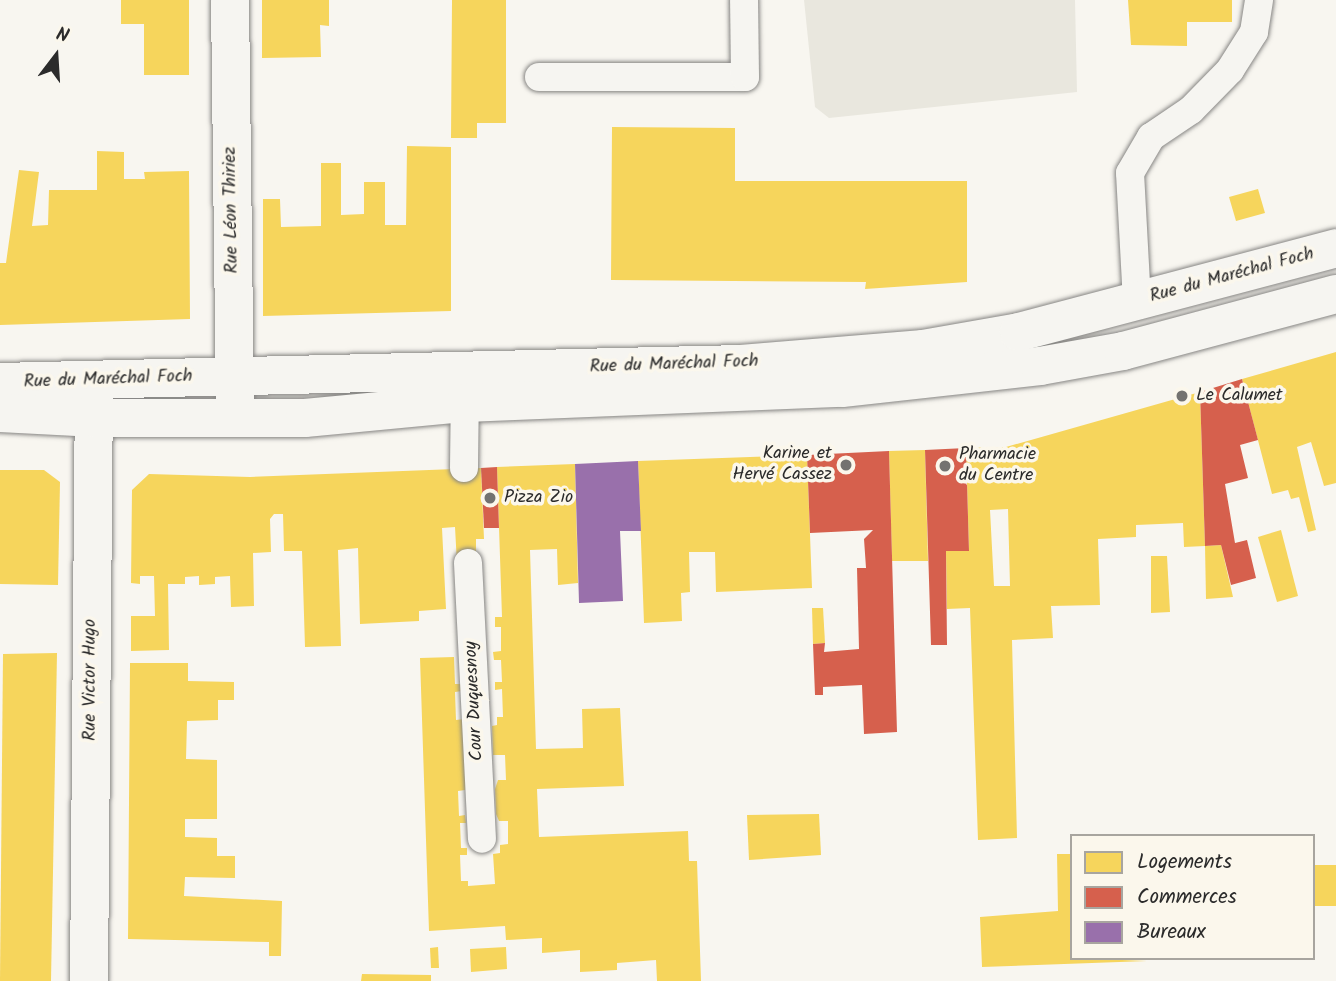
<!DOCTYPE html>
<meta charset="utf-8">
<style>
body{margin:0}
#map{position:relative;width:1336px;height:981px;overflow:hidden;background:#f8f6f0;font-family:Kalam,sans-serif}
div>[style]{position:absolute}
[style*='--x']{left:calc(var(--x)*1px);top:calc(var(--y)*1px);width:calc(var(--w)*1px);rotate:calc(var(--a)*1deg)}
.green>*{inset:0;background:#e9e7de}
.homes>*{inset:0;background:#f6d55c}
.shops>*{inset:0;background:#d6604d}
.offices>*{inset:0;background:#9970ab}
.roads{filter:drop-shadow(0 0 2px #878684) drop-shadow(0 0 2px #878684)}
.service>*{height:28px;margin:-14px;padding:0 14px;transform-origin:14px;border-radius:14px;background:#f6f5f1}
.minor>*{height:38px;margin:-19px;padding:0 19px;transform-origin:19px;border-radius:19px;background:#f6f5f1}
.secondary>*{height:38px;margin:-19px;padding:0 19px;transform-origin:19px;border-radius:19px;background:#f6f5f1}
.dots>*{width:19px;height:19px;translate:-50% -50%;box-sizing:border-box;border:4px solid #fbf7ec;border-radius:50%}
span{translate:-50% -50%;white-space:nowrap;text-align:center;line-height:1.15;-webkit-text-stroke:7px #fbf7ec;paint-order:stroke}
.street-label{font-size:18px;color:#2b2b2b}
.poi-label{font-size:18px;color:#2b2b2b}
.left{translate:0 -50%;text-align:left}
.right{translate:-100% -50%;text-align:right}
.legend{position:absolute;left:1070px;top:834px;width:245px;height:126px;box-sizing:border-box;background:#fbf7ec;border:2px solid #a8a59f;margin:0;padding:9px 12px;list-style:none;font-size:21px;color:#2b2b2b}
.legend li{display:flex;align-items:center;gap:14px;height:35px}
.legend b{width:35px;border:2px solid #a8a59f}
.north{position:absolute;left:21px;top:21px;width:70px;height:70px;-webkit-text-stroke:5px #fbf7ec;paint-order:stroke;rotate:17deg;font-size:19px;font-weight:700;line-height:28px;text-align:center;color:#2b2b2b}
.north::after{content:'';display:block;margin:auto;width:24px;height:32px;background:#2b2b2b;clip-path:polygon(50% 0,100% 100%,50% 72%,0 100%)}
</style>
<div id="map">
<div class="green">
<div style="clip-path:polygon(804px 0,1075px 0,1077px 92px,829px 118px,815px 107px)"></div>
</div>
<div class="homes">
<div style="clip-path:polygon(121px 0,189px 0,189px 75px,144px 75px,144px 24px,121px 24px)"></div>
<div style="clip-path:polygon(262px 0,329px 0,329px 26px,320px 25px,321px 57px,262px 58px)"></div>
<div style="clip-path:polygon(452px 0,506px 0,506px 123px,477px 123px,477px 138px,451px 138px)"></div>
<div style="clip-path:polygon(1128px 0,1232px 0,1232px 22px,1187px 22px,1187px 46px,1131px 45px)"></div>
<div style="clip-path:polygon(612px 127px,735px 128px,735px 181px,967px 181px,967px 282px,865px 289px,866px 282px,611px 280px)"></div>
<div style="clip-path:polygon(407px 146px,451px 147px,451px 311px,263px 316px,263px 199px,280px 199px,281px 227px,321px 226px,321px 163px,341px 163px,341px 215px,364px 214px,364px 182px,385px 182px,385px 225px,406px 225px)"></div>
<div style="clip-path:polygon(97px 151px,124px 152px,124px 179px,145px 179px,144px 172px,189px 171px,190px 319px,0 325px,0 263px,6px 263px,19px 170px,39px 172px,32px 226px,48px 225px,49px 190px,97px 190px)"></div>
<div style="clip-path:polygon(1258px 189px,1265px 213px,1236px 221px,1229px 197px)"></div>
<div style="clip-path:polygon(1336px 352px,1336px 483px,1324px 486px,1311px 442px,1297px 447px,1316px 530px,1308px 532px,1299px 497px,1291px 499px,1288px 490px,1272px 494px,1242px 379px)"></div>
<div style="clip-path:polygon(evenodd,1200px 392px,1205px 546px,1184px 547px,1183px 523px,1136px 525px,1136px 537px,1098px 539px,1100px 605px,1051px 606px,1053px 638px,1012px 640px,1017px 838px,978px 840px,970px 608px,947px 609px,946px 551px,969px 551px,966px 448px,1006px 447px,1200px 392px,1008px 509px,1010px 586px,994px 586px,990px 510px,1008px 509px)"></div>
<div style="clip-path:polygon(925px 450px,928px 561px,892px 561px,889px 451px)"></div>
<div style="clip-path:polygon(807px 455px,812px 588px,716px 592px,715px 552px,689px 552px,690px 592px,681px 593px,682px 621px,644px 623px,638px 461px)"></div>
<div style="clip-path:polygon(575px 464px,578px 583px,558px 585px,557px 549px,530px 550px,536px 749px,583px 748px,582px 709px,620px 708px,624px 786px,537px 789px,539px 837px,688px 831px,689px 861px,697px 861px,701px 981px,657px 981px,656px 960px,617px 963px,617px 970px,580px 972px,580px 950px,542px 953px,542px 938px,506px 940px,505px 926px,429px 931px,420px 658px,454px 657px,455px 684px,462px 684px,462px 691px,455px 692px,456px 720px,464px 719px,468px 783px,465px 790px,458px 791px,459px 816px,465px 815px,466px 823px,460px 823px,461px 848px,467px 848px,467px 855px,460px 855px,461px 881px,468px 881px,468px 886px,495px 884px,493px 854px,500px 853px,500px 845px,508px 844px,508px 821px,499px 821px,496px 814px,495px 789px,498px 780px,506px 780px,505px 755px,493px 755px,492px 726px,497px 725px,497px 717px,503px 717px,502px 689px,495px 690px,495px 682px,502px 682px,501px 660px,494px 660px,493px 652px,501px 651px,501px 627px,495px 627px,495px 617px,502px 617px,497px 467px)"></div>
<div style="clip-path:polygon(481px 468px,484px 539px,476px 539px,476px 563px,457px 564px,455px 527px,442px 528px,446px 609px,419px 611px,419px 621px,360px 624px,358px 548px,338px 550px,341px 646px,305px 647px,302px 551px,284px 551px,283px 514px,274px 514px,270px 519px,271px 552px,253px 553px,254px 606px,231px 607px,230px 576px,215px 577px,215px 584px,199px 585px,199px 576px,185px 577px,185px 584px,168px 584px,169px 650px,131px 651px,131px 616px,155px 616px,154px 576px,140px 576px,140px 584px,131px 583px,132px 490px,149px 474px,250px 477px)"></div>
<div style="clip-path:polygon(0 470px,44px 470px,60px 482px,58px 585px,0 584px)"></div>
<div style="clip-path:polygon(1281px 530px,1298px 596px,1277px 602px,1258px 537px)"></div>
<div style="clip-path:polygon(1221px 545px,1233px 597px,1206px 599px,1205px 546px)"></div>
<div style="clip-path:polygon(1151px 556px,1167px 556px,1170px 612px,1151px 613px)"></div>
<div style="clip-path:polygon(812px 608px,823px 608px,825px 643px,813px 644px)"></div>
<div style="clip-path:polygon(57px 653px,51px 981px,0 981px,3px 654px)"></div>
<div style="clip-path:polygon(130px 663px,188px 663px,188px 681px,234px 682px,234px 700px,218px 700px,218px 720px,187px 721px,186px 759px,217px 760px,217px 819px,185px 819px,185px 837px,217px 838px,217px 856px,235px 856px,235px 878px,185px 877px,184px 896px,282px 901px,281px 956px,269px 956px,269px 942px,128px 939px)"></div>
<div style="clip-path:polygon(819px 814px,821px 855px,749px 860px,747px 815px)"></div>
<div style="clip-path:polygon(1057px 854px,1072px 854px,1072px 958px,1147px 961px,982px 967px,980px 917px,1058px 911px)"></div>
<div style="clip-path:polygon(1313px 865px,1336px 865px,1336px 906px,1313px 906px)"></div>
<div style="clip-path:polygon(438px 947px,439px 968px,431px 968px,430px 948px)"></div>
<div style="clip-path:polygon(506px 947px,507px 969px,471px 972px,470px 949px)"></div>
<div style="clip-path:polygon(362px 974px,431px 975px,431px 981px,361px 981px)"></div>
</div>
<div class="shops">
<div style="clip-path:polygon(1242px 379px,1258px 440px,1240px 445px,1248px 478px,1225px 484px,1235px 543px,1247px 540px,1256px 578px,1231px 585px,1221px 545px,1205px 546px,1200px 392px)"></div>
<div style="clip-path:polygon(966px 448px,969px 551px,946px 551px,947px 645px,931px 645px,925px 450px)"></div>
<div style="clip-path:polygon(889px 451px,897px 732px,864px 734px,862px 685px,823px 687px,823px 695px,815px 695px,813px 644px,825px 643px,824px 652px,859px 649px,857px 568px,866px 568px,864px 539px,873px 530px,810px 533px,807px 455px)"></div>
<div style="clip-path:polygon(497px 467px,499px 528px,484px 528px,481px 468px)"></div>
</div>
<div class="offices">
<div style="clip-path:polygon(638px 461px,641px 531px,620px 531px,623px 601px,579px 603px,575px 464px)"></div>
</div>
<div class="roads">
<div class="service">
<div style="--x:539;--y:77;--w:206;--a:0"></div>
<div style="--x:745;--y:77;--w:77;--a:-90.7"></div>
<div style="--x:1137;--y:302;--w:129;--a:-93.1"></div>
<div style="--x:1130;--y:173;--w:42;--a:-59.7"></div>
<div style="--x:1151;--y:137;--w:48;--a:-34"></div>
<div style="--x:1191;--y:110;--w:56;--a:-45.7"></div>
<div style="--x:1230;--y:70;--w:45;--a:-57.7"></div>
<div style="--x:1254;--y:32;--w:32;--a:-81"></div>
<div style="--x:464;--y:468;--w:84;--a:-89.3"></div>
<div style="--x:468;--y:563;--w:276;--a:87.1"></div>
</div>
<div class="minor">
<div style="--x:230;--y:0;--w:411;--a:89.3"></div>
<div style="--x:89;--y:981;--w:596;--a:-89.52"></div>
</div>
<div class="secondary">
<div style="--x:0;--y:382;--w:741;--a:-1.39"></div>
<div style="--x:741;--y:364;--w:183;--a:-4.7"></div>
<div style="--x:923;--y:349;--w:97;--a:-10"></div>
<div style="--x:1019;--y:332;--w:328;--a:-14.8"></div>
<div style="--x:0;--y:413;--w:96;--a:3"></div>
<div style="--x:96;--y:418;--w:209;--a:0"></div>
<div style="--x:305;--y:418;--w:161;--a:-5.4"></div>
<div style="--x:465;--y:403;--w:377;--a:-2.3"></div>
<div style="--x:842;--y:388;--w:199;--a:-6.3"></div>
<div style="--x:1040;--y:366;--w:84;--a:-10.2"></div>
<div style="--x:1123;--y:351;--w:220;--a:-15"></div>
</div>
</div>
<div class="dots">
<div style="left:1182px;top:396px;background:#737270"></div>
<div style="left:846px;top:465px;background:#737270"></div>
<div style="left:945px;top:466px;background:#737270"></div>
<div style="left:490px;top:498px;background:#737270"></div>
</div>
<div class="street-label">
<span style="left:232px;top:210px;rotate:-91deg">Rue Léon Thiriez</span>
<span style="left:1232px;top:276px;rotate:-15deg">Rue du Maréchal Foch</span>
<span style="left:674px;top:365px;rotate:-2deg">Rue du Maréchal Foch</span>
<span style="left:108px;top:380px;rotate:-2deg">Rue du Maréchal Foch</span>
<span style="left:91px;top:680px;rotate:-90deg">Rue Victor Hugo</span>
<span style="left:475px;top:701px;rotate:-93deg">Cour Duquesnoy</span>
</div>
<div class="poi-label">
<span class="left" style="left:1196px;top:396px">Le Calumet</span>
<span class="right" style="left:832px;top:465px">Karine et<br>Hervé Cassez</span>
<span class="left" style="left:959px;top:466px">Pharmacie<br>du Centre</span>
<span class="left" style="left:504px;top:498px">Pizza Zio</span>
</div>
<ul class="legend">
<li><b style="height:19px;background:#f6d55c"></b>Logements</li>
<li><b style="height:19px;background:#d6604d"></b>Commerces</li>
<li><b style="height:19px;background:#9970ab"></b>Bureaux</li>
</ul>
<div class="north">N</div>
</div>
